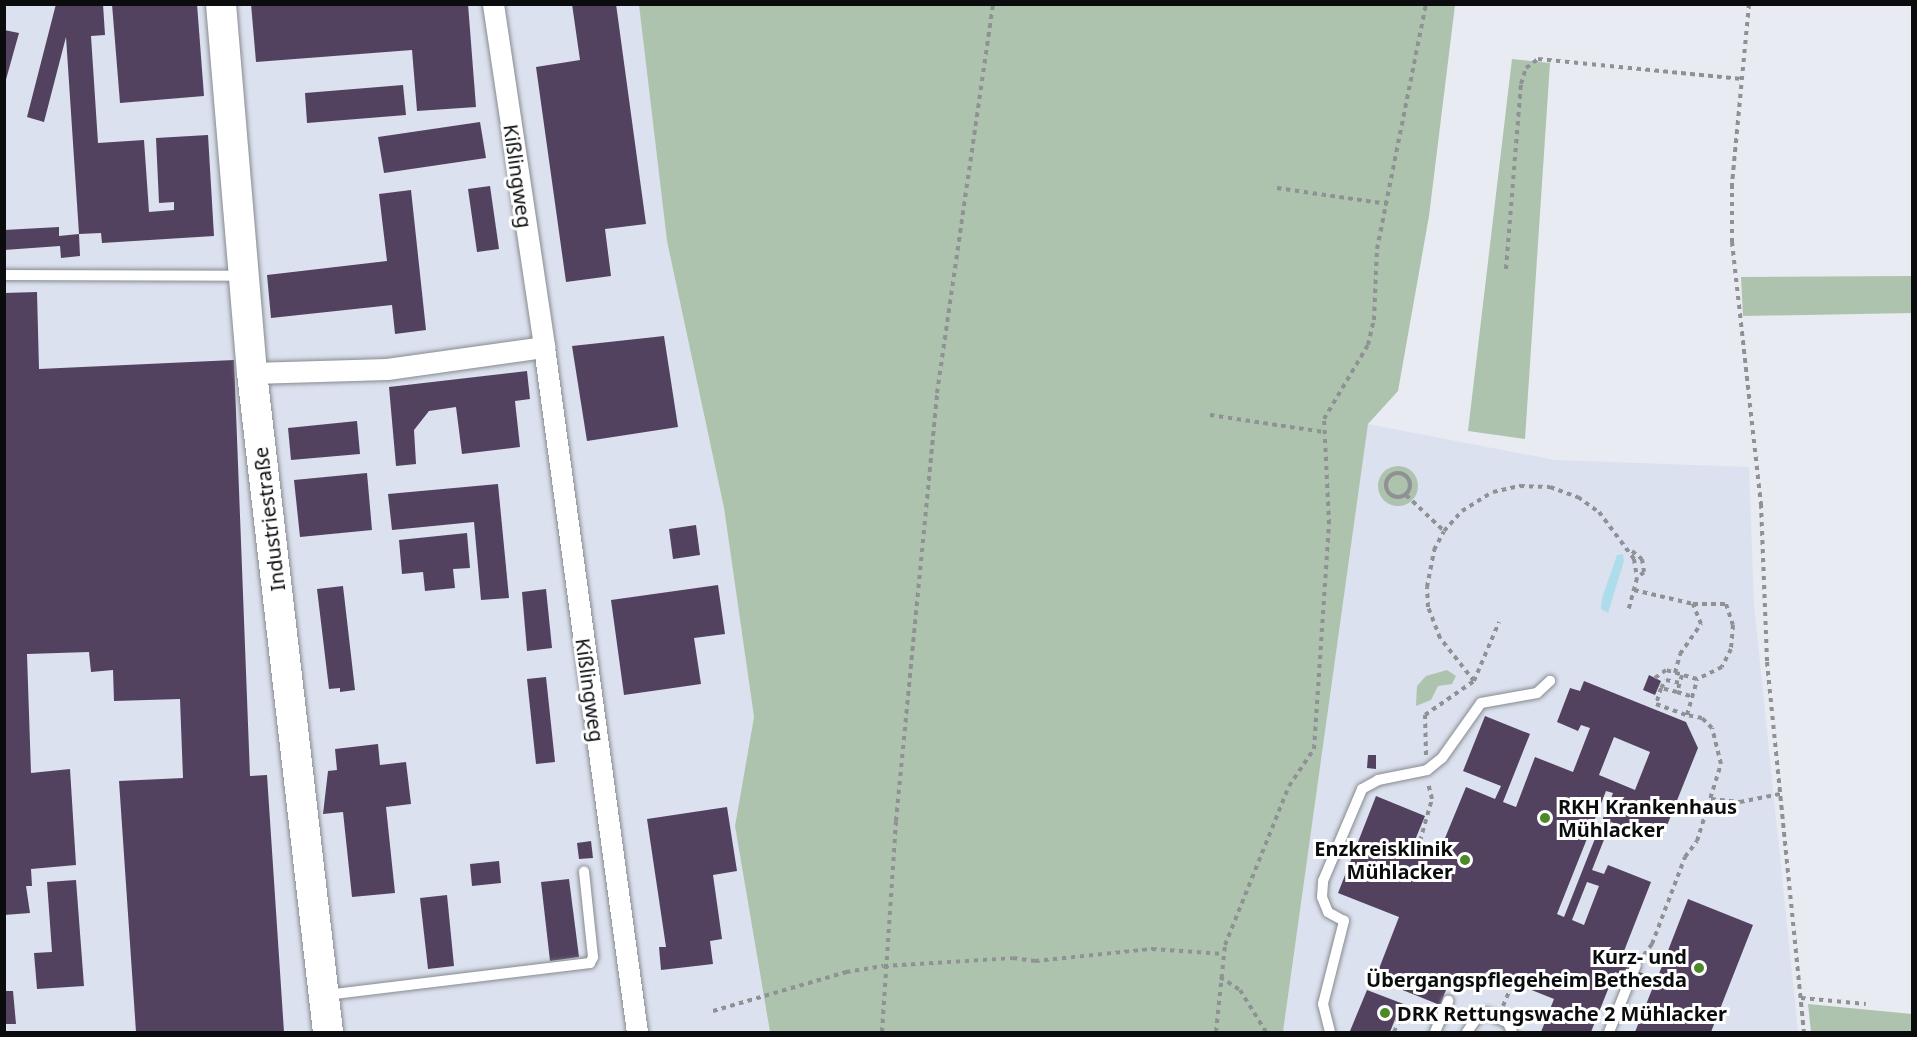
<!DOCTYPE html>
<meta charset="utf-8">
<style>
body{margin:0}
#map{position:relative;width:1917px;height:1037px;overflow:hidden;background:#e8ebf1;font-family:"Noto Sans",sans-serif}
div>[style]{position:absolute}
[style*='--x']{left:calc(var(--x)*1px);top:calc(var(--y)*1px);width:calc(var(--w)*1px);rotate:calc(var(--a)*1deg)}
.built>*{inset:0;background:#dbe1ee}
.green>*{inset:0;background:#adc3ae}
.round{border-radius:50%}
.water>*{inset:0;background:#adddeb}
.building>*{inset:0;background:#53425f}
.path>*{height:4px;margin-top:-2px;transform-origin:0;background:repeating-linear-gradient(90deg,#8f9195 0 4.5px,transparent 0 9px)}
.path>.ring{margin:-2px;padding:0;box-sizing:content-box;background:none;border:4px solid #8f9195;border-radius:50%}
.roads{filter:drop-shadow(0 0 2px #878a8f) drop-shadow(0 0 2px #878a8f)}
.lane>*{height:10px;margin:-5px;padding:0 5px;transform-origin:5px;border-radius:5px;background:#fff}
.street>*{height:21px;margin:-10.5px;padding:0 10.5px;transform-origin:10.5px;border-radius:10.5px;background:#fff}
.secondary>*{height:30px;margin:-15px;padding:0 15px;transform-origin:15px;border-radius:15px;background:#fff}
.dots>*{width:16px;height:16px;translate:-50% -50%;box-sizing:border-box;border:3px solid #fff;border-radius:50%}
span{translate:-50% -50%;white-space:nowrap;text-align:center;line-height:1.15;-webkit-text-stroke:6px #fff;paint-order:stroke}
.street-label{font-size:20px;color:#0b0c0e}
.poi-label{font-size:20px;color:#0b0c0e;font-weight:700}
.left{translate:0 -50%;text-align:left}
.right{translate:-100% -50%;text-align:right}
.frame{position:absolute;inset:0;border:6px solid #0b0c0e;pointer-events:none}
</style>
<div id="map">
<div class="built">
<div style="clip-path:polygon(5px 5px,639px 5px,667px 241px,724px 508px,754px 717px,735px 826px,770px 1032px,5px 1032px)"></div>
<div style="clip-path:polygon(1368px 424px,1555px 460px,1749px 467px,1754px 604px,1798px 1032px,1283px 1032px)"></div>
</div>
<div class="green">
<div style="clip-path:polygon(639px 5px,1455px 5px,1429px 216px,1398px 391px,1368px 424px,1283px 1032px,770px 1032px,735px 826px,754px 717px,724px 508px,667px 241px)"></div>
<div style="clip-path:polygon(1512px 59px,1550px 63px,1525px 439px,1468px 431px)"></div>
<div style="clip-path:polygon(1912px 276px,1912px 313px,1743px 316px,1741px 277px)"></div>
<div class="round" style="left:1378px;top:466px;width:40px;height:40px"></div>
<div style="clip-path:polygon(1447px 670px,1456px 676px,1452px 684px,1438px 686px,1431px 700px,1416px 706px,1417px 686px,1426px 676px)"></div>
<div style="clip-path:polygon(1808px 1004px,1912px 1014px,1912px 1032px,1811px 1032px)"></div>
</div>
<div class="water">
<div style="clip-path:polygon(1623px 554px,1624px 561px,1608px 613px,1601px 609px,1602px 598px,1617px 555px)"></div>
</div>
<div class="building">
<div style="clip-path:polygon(56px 4px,103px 4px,105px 35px,91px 36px,98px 143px,144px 140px,149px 212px,174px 210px,174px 202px,159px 203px,156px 138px,208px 135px,214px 236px,102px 243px,101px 233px,79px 234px,66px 37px,44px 122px,27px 117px)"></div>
<div style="clip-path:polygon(112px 4px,197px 4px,204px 96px,120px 103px)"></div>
<div style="clip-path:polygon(251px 4px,468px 4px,476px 107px,417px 111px,412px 50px,256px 62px)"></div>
<div style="clip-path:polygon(572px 4px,616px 4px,646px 224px,605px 229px,611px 276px,566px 282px,536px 67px,580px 60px)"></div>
<div style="clip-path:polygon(4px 30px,19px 33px,5px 83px,4px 83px)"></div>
<div style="clip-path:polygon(403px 85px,406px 115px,307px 123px,305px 93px)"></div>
<div style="clip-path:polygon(480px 122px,486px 158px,384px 173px,378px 137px)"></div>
<div style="clip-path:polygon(490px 186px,499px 249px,477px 252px,468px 189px)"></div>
<div style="clip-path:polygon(411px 190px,426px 330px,395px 334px,392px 305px,271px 318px,267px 275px,387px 261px,379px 194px)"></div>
<div style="clip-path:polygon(59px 227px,59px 236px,79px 234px,80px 256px,61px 258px,60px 246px,4px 250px,4px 230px)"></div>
<div style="clip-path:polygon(37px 292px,39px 369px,234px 360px,250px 776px,267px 775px,284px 1032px,136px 1032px,119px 781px,183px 778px,180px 699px,114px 701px,113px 670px,91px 672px,89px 652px,27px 654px,31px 773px,70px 769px,76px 865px,31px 869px,32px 886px,26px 886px,30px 913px,4px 915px,4px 293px)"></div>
<div style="clip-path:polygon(664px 336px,678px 427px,587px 441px,572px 346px)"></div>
<div style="clip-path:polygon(527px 371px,530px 399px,515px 401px,520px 447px,462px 454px,456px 407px,429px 411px,414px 430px,416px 464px,396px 466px,389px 387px)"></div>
<div style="clip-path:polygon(357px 421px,360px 454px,291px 460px,288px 428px)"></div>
<div style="clip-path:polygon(367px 473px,372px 530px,300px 537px,294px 480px)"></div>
<div style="clip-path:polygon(498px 484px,509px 598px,481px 600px,474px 522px,392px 530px,388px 494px)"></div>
<div style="clip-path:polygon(696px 525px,700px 555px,673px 559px,669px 529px)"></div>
<div style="clip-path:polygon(467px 533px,470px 568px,453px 569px,455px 588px,425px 591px,423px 572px,402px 574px,399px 540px)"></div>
<div style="clip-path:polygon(718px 585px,725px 634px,694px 638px,701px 684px,624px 695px,611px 600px)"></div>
<div style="clip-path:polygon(343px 586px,355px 690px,340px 692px,340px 688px,329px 689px,317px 589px)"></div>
<div style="clip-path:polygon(546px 589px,552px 648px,527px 651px,522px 592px)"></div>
<div style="clip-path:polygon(1649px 675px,1661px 681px,1655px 695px,1643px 690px)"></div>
<div style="clip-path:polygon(546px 677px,555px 762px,536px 764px,527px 679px)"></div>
<div style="clip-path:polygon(evenodd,1584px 681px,1686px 722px,1698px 748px,1666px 828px,1655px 824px,1651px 834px,1639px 829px,1638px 833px,1611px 822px,1592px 870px,1604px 874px,1608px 865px,1651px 882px,1619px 964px,1657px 979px,1688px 899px,1753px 925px,1711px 1032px,1635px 1032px,1653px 987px,1615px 972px,1591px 1032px,1541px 1032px,1554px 999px,1486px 972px,1480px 986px,1452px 975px,1440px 1005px,1375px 979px,1399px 917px,1338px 893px,1376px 796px,1425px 816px,1413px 845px,1438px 855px,1466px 787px,1495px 799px,1501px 786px,1463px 771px,1485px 716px,1530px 734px,1503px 802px,1516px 807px,1535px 757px,1573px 772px,1590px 728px,1581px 725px,1578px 731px,1557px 722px,1570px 688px,1580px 691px,1584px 681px,1614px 737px,1650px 752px,1635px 790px,1599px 775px,1614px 737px,1584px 681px,1606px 791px,1613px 793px,1564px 917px,1557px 914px,1606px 791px,1584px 681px,1587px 882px,1599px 886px,1584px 925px,1572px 920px,1587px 882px)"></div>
<div style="clip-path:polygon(378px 744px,380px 765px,406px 762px,411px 804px,386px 807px,395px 893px,352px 897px,343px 812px,323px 814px,328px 771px,337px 770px,335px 749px)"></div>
<div style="clip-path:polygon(1368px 755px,1376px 755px,1376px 769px,1367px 768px)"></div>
<div style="clip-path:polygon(727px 807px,737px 871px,713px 875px,722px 939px,710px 941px,713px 964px,661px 970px,659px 947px,666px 947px,647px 819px)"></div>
<div style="clip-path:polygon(591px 841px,593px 858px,579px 859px,577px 843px)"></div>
<div style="clip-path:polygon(499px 861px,501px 883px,472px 886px,470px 864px)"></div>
<div style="clip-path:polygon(569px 879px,579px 957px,550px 961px,541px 882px)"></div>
<div style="clip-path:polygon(76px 880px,84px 986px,37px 989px,34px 953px,52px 952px,47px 882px)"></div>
<div style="clip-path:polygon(447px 895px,454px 966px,428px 969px,420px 898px)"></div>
<div style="clip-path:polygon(1367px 990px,1414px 1008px,1409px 1022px,1396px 1017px,1390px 1032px,1350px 1031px)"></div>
<div style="clip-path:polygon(4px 991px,13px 991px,16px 1024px,4px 1024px)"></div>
</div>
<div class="path">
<div style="--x:1749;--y:4;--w:181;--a:95.4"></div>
<div style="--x:1732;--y:184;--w:58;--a:90"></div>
<div style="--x:1732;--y:242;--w:264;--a:83.7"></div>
<div style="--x:1761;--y:504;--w:158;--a:87.8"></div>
<div style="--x:1767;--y:662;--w:372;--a:84.3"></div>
<div style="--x:1277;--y:188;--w:112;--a:8.2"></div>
<div style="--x:1506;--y:269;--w:186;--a:-85.4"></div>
<div style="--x:1521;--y:84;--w:17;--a:-73"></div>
<div style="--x:1526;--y:68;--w:15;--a:-37"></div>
<div style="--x:1538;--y:59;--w:205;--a:5.6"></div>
<div style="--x:1210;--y:415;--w:115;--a:8.5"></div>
<div class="ring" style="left:1386px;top:473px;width:20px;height:20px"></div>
<div style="--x:1406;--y:495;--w:52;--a:43.5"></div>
<div style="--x:1632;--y:551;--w:13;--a:39"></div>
<div style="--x:1642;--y:559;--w:13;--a:81"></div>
<div style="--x:1644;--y:572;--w:9;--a:139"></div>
<div style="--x:1634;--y:590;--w:61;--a:13.3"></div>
<div style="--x:1693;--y:604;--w:33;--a:0"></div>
<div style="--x:1726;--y:604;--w:22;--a:72"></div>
<div style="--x:1733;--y:625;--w:24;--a:95"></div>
<div style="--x:1731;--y:649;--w:20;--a:117"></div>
<div style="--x:1722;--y:667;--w:28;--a:154"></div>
<div style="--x:1675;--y:673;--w:20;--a:-75"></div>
<div style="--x:1680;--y:654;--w:37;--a:-55"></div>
<div style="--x:1701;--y:624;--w:22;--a:-112"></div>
<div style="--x:1682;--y:675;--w:18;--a:106"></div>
<div style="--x:1677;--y:692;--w:16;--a:-166"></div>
<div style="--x:1661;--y:688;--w:17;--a:107"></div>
<div style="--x:1656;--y:704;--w:33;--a:20"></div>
<div style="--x:1474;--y:681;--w:55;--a:-128.3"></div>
<div style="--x:1440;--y:638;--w:33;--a:-111"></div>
<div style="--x:1428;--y:607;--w:20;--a:-93"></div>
<div style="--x:1427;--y:587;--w:38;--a:-79"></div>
<div style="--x:1434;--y:550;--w:21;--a:-62"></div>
<div style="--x:1444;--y:531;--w:27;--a:-48"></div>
<div style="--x:1462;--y:511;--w:36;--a:-32"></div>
<div style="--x:1493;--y:492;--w:28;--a:-13"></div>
<div style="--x:1520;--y:486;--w:30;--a:2"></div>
<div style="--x:1550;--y:487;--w:30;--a:20"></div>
<div style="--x:1578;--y:497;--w:26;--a:36"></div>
<div style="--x:1599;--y:512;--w:59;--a:53.3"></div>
<div style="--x:1634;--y:559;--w:19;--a:81"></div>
<div style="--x:1637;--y:578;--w:35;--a:105"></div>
<div style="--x:1661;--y:688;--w:9;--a:-58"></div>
<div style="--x:1666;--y:680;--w:14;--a:12"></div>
<div style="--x:1677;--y:692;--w:17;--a:17"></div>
<div style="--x:1426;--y:755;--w:40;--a:-91.4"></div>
<div style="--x:1425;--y:715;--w:60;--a:-34.8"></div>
<div style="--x:1474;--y:681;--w:64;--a:-67"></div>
<div style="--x:1711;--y:799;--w:29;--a:6"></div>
<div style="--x:1740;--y:802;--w:41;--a:-11.3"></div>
<div style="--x:1420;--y:841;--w:44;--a:-74.1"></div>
<div style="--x:1432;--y:799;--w:16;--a:-104"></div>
<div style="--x:1644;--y:955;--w:14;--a:-54"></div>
<div style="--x:1652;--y:944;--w:93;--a:-69.2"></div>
<div style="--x:1685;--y:857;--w:20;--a:-53"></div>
<div style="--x:1697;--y:841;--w:81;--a:-72.7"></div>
<div style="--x:1721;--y:764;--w:37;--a:-104"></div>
<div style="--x:1712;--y:728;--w:14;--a:-135"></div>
<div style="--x:1702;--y:718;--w:15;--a:-169"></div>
<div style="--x:1687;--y:715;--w:37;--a:-74"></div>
<div style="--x:1697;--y:679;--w:32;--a:-164"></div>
<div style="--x:1666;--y:670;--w:14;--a:144"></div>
<div style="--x:1220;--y:977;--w:24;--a:33"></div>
<div style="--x:1240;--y:990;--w:49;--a:58.2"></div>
<div style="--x:1801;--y:998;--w:65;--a:5.3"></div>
<div style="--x:1503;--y:1006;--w:26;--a:-67"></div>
<div style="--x:713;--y:1011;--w:139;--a:-16.3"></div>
<div style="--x:846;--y:972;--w:38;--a:-9"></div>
<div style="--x:884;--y:966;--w:129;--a:-3.5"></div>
<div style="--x:1013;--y:958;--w:22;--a:8"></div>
<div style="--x:1035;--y:961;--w:118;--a:-5.9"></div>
<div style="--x:1152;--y:949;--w:72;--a:4"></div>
<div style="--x:882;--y:1032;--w:211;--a:-86.2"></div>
<div style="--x:896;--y:821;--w:430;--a:-84.5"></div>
<div style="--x:937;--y:393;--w:393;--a:-81.8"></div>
<div style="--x:1216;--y:1032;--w:87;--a:-84.1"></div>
<div style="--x:1225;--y:945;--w:171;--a:-68.1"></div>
<div style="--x:1289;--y:786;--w:45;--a:-56"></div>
<div style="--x:1314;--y:749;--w:225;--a:-86.2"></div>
<div style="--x:1329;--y:524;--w:105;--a:-92.7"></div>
<div style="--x:1324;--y:419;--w:86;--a:-59.3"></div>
<div style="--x:1368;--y:345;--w:26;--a:-77"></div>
<div style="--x:1374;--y:320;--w:71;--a:-87.6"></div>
<div style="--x:1377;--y:249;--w:250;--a:-78.7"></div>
<div style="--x:1394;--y:1032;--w:12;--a:-66"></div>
<div style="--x:1399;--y:1021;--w:4;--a:-153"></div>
</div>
<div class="roads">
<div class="lane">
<div style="--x:4;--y:275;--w:239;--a:0.2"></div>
<div style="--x:326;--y:995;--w:266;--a:-6.9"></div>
<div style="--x:590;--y:963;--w:7;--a:-63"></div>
<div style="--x:593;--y:957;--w:86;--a:-96"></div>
<div style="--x:1330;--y:1032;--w:29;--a:-104"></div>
<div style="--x:1323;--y:1004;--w:86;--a:-75.8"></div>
<div style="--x:1344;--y:921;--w:18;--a:-151"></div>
<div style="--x:1328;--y:912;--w:16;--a:-112"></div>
<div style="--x:1322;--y:897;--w:16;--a:-86"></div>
<div style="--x:1323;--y:881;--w:100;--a:-67"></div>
<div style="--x:1362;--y:789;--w:18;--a:-29"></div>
<div style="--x:1378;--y:780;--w:50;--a:-11.5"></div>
<div style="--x:1427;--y:770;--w:19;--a:-39"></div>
<div style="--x:1442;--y:758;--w:67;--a:-54.7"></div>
<div style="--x:1481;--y:703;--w:57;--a:-10.1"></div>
<div style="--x:1537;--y:693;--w:18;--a:-43"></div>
<div style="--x:1435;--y:1032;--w:34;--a:-67"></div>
<div style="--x:1467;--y:1032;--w:16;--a:-55"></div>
<div style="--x:1476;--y:1019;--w:12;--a:-31"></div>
<div style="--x:1486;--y:1013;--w:24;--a:24"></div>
<div style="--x:1508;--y:1023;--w:10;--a:66"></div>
<div style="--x:1609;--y:1032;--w:72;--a:-68.1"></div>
</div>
<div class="street">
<div style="--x:493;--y:4;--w:347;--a:81.5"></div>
<div style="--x:544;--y:347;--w:691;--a:82.27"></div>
<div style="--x:252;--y:373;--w:135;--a:-1.7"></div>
<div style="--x:387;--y:369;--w:159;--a:-8"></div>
</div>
<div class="secondary">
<div style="--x:221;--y:4;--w:370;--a:85.2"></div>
<div style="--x:252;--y:373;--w:663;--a:83.42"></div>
</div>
</div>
<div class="dots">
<div style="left:1545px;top:818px;background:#4d8926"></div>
<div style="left:1465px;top:860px;background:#4d8926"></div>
<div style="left:1699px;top:968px;background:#4d8926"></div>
<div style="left:1385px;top:1013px;background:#4d8926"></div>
</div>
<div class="street-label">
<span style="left:518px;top:176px;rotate:82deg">Kißlingweg</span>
<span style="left:269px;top:519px;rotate:-97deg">Industriestraße</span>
<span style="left:590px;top:690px;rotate:82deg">Kißlingweg</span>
</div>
<div class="poi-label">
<span class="left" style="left:1558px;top:818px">RKH Krankenhaus<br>Mühlacker</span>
<span class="right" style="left:1453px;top:860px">Enzkreisklinik<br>Mühlacker</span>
<span class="right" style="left:1687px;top:968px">Kurz- und<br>Übergangspflegeheim Bethesda</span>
<span class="left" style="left:1397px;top:1013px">DRK Rettungswache 2 Mühlacker</span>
</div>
<div class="frame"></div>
</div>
